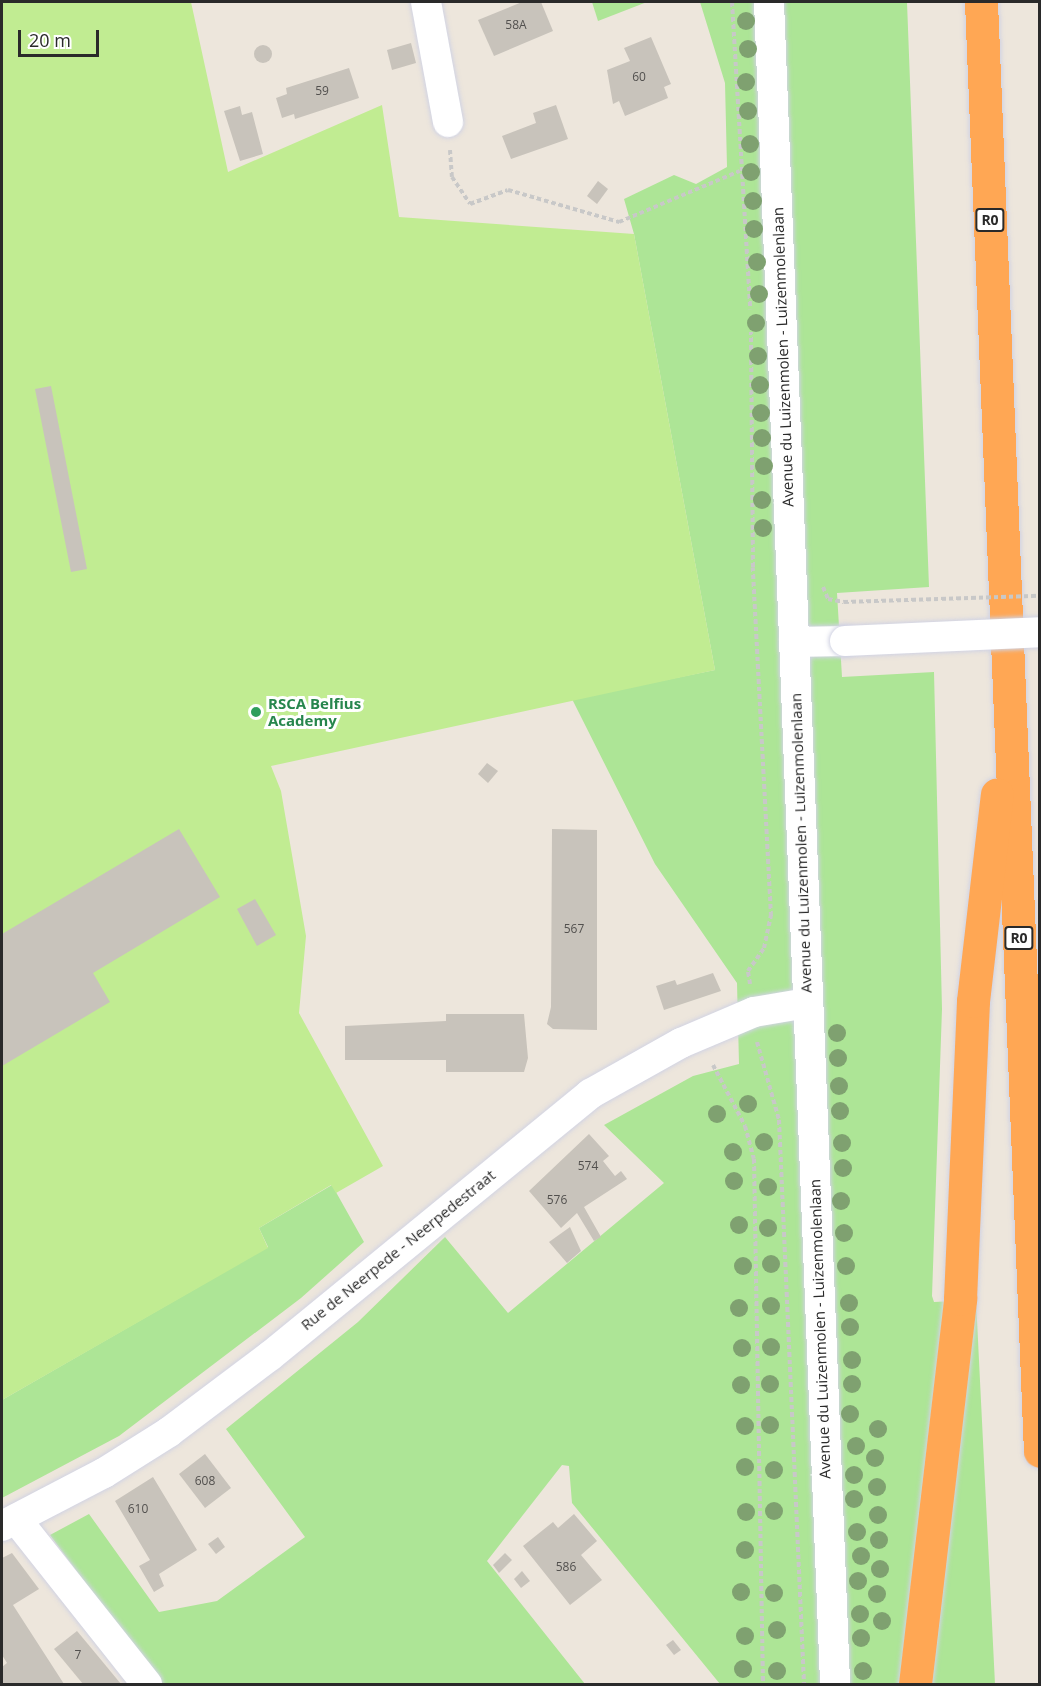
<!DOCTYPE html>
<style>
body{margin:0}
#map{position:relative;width:1041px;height:1686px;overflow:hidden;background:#ede6dc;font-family:"Open Sans",sans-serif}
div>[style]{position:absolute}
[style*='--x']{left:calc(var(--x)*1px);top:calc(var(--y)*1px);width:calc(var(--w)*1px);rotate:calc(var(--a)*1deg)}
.green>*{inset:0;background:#ade596}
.pitch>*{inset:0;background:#c1ec92}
.building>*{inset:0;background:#c8c3bb}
.round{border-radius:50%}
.path>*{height:4px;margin-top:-2px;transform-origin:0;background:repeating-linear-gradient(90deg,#c8c8c8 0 4.5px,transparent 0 7.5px)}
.roads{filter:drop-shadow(0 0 2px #d1d3e3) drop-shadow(0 0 2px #d1d3e3)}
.minor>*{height:30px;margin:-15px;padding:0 15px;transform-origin:15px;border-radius:15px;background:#fff}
.highway>*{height:33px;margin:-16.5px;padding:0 16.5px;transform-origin:16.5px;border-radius:16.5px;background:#ffa754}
.path-bridge>*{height:4px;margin-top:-2px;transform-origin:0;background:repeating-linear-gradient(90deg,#c8c8c8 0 4.5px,transparent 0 7.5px)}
.bridges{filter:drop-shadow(0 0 2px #d1d3e3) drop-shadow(0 0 2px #d1d3e3)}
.minor-bridge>*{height:30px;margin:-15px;padding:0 15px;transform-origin:15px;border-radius:15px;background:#fff}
.trees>*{width:18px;height:18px;margin:-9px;border-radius:50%;background:#7fa170}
.dots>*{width:16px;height:16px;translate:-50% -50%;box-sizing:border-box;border:3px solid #fff;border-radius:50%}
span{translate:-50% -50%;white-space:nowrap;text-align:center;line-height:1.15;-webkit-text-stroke:6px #fff;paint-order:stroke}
.number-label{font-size:12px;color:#52504e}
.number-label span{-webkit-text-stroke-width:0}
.shield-label span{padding:2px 4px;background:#fff;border:2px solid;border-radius:4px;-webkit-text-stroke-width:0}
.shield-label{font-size:14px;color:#2a2a2a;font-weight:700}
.street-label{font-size:15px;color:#2a2a2a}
.leisure-label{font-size:15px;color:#27864d;font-weight:700}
.left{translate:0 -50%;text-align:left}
.frame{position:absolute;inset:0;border:3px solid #2a2a2a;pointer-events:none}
.scale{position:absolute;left:18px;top:30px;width:81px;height:27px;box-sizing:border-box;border:3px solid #2a2a2a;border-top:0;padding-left:8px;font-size:18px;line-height:21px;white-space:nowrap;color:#2a2a2a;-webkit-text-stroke:4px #fff;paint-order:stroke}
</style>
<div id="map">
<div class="green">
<div style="clip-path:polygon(592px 2px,647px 2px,598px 21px)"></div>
<div style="clip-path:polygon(700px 2px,907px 2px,929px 587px,837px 593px,842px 677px,934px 672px,942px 1009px,932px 1296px,934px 1302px,976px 1300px,995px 1684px,720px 1684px,572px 1503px,569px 1466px,562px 1465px,487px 1561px,585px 1684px,160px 1684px,50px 1535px,89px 1514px,159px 1612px,217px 1601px,305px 1537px,226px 1429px,358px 1322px,445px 1237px,508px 1313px,664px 1183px,604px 1125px,693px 1076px,739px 1064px,737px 983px,655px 864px,572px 699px,715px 670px,634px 234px,624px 199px,674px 175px,696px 184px,727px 167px,725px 83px)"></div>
<div style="clip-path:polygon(332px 1185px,364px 1242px,301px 1298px,119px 1436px,2px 1498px,2px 1400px,268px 1247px,259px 1228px)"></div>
</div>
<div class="pitch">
<div style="clip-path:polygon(2px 2px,191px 2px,228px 172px,382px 105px,399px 217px,634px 234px,715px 670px,271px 766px,281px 791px,306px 936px,299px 1013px,383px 1166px,336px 1193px,331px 1185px,259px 1228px,268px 1248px,2px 1400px)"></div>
</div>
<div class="building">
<div style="clip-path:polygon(522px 2px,541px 2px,553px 31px,494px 56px,478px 20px)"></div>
<div style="clip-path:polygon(651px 37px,671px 84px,664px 87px,668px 98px,625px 116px,619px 101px,613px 104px,607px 70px,630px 61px,624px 48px)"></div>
<div style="clip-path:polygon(411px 43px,416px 63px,392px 70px,387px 50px)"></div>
<div class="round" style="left:254px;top:45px;width:18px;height:18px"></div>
<div style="clip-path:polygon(349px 68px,359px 98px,295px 119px,294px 114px,282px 118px,276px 98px,287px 94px,286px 88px)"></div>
<div style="clip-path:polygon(556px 105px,568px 139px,511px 159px,502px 136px,536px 123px,533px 113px)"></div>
<div style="clip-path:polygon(240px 106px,242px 115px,252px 112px,263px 154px,240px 161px,224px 111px)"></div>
<div style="clip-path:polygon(598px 181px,608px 189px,597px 204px,587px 196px)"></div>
<div style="clip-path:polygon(51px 386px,87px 569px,71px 572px,35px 389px)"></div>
<div style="clip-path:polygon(487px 763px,498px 771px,488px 783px,478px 774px)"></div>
<div style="clip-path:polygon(179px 829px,220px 897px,93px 973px,110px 1002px,2px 1066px,2px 934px)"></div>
<div style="clip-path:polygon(552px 829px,597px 830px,597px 1030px,553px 1029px,547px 1024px,551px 1007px)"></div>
<div style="clip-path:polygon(255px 899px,276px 935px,257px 946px,237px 909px)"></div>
<div style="clip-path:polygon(713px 973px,721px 991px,664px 1010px,656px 986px,675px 980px,677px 985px)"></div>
<div style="clip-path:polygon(446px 1014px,524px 1014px,528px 1058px,524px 1072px,446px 1072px,446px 1060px,345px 1060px,345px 1026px,446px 1021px)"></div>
<div style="clip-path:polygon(589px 1134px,609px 1156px,603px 1161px,615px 1176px,621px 1171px,627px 1179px,584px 1207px,601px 1237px,594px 1241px,577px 1213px,561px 1228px,529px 1191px)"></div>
<div style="clip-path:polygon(570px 1227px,581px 1251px,567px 1263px,549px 1242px)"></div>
<div style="clip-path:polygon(205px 1454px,231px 1488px,205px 1508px,179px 1474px)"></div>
<div style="clip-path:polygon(153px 1477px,197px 1550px,159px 1574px,164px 1586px,154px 1592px,139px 1566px,150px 1560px,115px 1501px)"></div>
<div style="clip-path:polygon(574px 1514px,597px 1541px,581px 1555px,602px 1580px,570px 1605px,523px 1546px,553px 1522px,558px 1528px)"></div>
<div style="clip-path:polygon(218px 1537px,225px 1547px,216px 1554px,208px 1544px)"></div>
<div style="clip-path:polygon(12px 1553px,39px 1589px,13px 1605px,64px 1684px,2px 1684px,2px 1667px,7px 1663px,2px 1655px,2px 1558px)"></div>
<div style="clip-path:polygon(505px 1553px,512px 1560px,499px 1573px,493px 1565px)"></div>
<div style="clip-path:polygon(522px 1571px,530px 1581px,521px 1588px,514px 1579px)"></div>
<div style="clip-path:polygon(77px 1631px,102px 1661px,121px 1684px,83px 1684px,54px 1649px)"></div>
<div style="clip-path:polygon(673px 1640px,681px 1650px,674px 1655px,666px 1645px)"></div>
</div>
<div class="path">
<div style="--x:732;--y:2;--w:308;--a:86.6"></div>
<div style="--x:450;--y:150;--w:27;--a:86"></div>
<div style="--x:452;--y:177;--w:32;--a:56"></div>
<div style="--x:470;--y:204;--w:40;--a:-20.2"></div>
<div style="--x:508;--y:190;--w:116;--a:16.1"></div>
<div style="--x:619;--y:222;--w:131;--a:-22.9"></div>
<div style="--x:823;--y:587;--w:13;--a:67"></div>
<div style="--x:828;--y:599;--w:16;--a:11"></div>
<div style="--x:750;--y:984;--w:13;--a:-99"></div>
<div style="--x:748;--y:971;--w:28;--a:-55"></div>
<div style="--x:764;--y:948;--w:33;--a:-78"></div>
<div style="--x:771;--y:916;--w:349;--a:-93"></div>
<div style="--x:753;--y:567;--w:235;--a:-90.5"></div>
<div style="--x:757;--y:1042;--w:81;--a:74.2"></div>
<div style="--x:779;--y:1120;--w:565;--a:87.46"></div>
<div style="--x:713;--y:1065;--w:69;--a:62.3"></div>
<div style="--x:745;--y:1126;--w:34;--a:75"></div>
<div style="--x:754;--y:1159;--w:525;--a:89.02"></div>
</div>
<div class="roads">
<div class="minor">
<div style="--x:426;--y:2;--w:122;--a:79.6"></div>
<div style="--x:769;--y:2;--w:1683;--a:87.75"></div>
<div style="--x:794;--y:642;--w:51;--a:-1.1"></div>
<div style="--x:16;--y:1519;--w:211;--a:51.6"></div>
<div style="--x:2;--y:1526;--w:115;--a:-27.5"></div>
<div style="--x:104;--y:1473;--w:77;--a:-32.2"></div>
<div style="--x:169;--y:1432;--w:126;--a:-37"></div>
<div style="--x:270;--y:1356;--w:414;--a:-39.3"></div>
<div style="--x:590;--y:1094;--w:104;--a:-29.3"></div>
<div style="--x:681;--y:1043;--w:79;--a:-23"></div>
<div style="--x:754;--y:1012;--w:54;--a:-9.6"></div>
</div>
<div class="highway">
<div style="--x:981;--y:2;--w:1450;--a:87.67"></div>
<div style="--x:915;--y:1684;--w:388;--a:-83.3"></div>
<div style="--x:960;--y:1299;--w:298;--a:-87.5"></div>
<div style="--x:973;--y:1001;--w:208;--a:-83.4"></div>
</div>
</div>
<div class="path-bridge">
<div style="--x:844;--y:602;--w:196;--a:-1.8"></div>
</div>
<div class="bridges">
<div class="minor-bridge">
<div style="--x:845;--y:641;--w:195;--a:-2.6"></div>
</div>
</div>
<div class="trees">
<div style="left:746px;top:21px"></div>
<div style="left:748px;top:49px"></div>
<div style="left:746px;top:82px"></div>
<div style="left:748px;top:111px"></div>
<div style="left:750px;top:144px"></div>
<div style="left:751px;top:172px"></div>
<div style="left:753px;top:201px"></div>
<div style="left:754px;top:229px"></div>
<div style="left:757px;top:262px"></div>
<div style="left:759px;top:294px"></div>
<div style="left:756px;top:323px"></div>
<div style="left:758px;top:356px"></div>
<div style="left:760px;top:385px"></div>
<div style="left:761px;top:413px"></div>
<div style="left:762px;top:438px"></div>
<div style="left:764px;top:466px"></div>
<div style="left:762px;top:500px"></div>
<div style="left:763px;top:528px"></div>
<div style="left:837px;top:1033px"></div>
<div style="left:838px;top:1058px"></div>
<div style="left:839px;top:1086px"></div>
<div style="left:748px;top:1104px"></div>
<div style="left:840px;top:1111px"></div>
<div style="left:717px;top:1114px"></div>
<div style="left:764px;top:1142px"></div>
<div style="left:842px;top:1143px"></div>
<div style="left:733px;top:1152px"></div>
<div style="left:843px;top:1168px"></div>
<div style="left:734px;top:1181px"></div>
<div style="left:768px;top:1187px"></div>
<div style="left:841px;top:1201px"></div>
<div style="left:739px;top:1225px"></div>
<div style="left:768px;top:1228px"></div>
<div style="left:844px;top:1233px"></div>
<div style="left:771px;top:1264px"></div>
<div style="left:743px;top:1266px"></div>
<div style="left:846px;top:1266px"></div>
<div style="left:849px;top:1303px"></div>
<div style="left:771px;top:1306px"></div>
<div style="left:739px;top:1308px"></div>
<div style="left:850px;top:1327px"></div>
<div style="left:771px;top:1347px"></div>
<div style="left:742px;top:1348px"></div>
<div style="left:852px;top:1360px"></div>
<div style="left:770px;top:1384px"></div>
<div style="left:852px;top:1384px"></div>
<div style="left:741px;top:1385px"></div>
<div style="left:850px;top:1414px"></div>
<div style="left:770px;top:1425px"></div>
<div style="left:745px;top:1426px"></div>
<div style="left:878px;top:1429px"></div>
<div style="left:856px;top:1446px"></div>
<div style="left:875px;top:1458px"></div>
<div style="left:745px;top:1467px"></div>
<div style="left:774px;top:1470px"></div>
<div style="left:854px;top:1475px"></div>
<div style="left:877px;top:1487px"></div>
<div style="left:854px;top:1499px"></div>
<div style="left:774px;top:1511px"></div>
<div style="left:746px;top:1512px"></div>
<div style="left:878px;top:1515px"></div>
<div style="left:857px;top:1532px"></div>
<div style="left:879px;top:1540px"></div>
<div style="left:745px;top:1550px"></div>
<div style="left:861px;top:1556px"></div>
<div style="left:880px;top:1569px"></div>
<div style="left:858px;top:1581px"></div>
<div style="left:741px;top:1592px"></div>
<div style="left:774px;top:1593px"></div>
<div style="left:877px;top:1594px"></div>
<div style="left:860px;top:1614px"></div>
<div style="left:882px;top:1621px"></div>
<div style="left:777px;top:1630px"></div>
<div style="left:745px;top:1636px"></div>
<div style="left:861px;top:1638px"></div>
<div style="left:743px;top:1669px"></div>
<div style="left:777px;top:1671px"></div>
<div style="left:863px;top:1671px"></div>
</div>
<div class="dots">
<div style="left:256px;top:712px;background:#2e9e5b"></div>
</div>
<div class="number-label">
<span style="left:516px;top:25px">58A</span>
<span style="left:639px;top:77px">60</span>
<span style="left:322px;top:91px">59</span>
<span style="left:574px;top:929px">567</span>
<span style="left:588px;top:1166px">574</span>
<span style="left:557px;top:1200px">576</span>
<span style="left:205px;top:1481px">608</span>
<span style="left:138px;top:1509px">610</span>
<span style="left:566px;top:1567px">586</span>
<span style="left:78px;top:1655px">7</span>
</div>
<div class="shield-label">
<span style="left:990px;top:220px">R0</span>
<span style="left:1019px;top:938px">R0</span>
</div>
<div class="street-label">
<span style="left:783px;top:357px;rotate:-92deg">Avenue du Luizenmolen - Luizenmolenlaan</span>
<span style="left:801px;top:843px;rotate:-92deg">Avenue du Luizenmolen - Luizenmolenlaan</span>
<span style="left:398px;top:1250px;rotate:-39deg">Rue de Neerpede - Neerpedestraat</span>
<span style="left:820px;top:1329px;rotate:-92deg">Avenue du Luizenmolen - Luizenmolenlaan</span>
</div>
<div class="leisure-label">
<span class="left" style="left:268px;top:712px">RSCA Belfius<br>Academy</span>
</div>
<div class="frame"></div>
<div class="scale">20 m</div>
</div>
